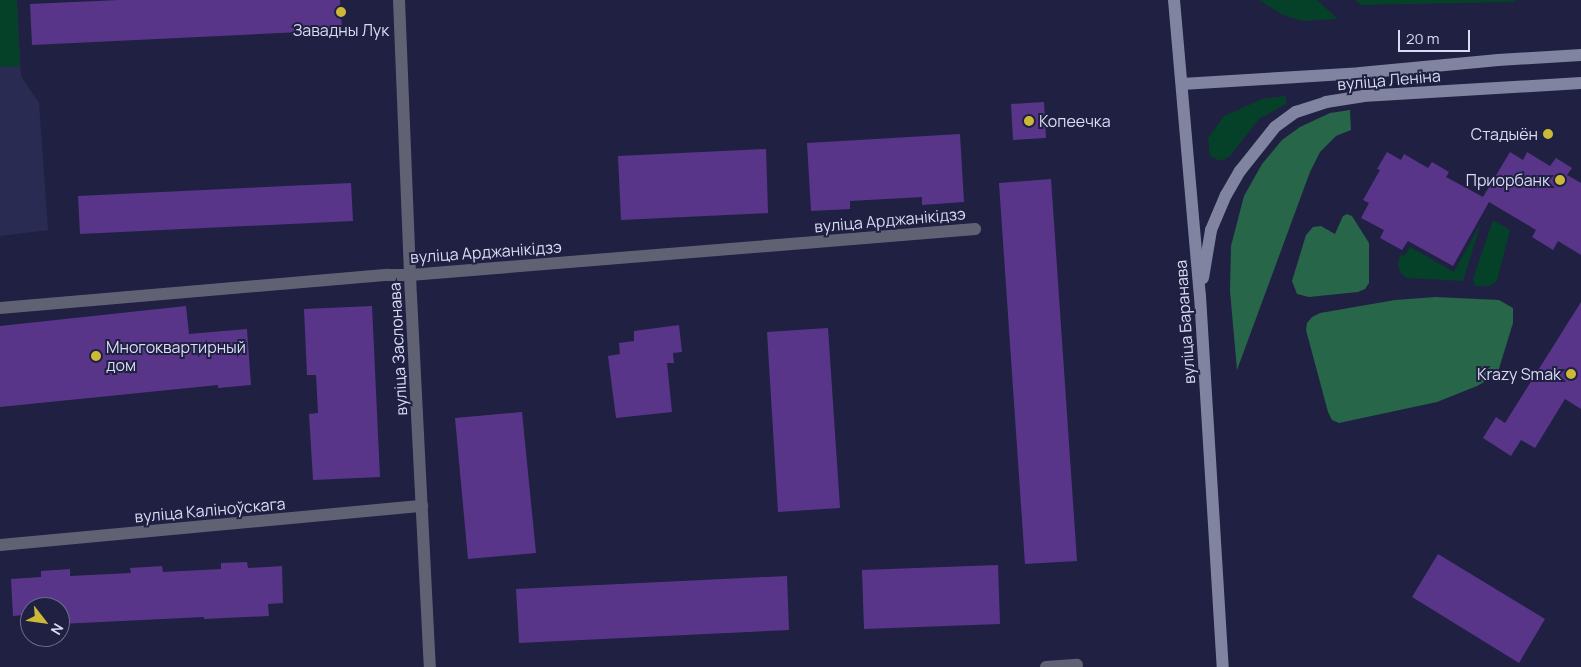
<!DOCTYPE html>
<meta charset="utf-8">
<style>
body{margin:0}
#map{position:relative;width:1581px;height:667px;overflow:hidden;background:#1f2042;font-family:Manrope,sans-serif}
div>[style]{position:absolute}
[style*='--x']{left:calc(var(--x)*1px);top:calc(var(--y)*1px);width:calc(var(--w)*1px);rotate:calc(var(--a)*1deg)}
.built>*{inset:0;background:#2a2b53}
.green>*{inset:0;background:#054028}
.forest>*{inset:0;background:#276649}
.building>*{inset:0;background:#593589}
.street>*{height:12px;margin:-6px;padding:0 6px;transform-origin:6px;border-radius:6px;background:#606273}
.secondary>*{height:12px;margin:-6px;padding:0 6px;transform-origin:6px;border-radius:6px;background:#8184a0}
.dots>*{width:14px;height:14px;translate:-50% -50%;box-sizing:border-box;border:2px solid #1f2042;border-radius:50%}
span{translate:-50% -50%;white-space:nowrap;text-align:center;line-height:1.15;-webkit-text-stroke:4px #1f2042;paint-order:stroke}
.poi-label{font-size:16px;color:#d9dcf3}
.left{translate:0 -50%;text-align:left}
.right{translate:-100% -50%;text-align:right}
.street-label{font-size:16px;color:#d9dcf3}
.north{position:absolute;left:20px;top:597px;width:50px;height:50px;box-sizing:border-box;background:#1f2042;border:1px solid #696b89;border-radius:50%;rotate:120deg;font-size:14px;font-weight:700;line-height:20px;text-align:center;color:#d9dcf3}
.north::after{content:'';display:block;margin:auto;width:18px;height:22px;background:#cdb938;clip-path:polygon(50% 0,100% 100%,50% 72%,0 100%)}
.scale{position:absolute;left:1398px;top:30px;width:72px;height:22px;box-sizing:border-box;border:2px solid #d9dcf3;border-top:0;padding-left:6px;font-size:15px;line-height:18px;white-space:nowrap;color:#d9dcf3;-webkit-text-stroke:4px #1f2042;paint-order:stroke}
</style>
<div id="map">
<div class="built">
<div style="clip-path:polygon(0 0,17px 0,21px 76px,39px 103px,48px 230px,0 236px)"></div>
</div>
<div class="green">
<div style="clip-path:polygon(0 0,17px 0,20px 66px,0 67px)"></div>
<div style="clip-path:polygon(1259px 0,1317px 0,1338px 19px,1303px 21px,1283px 15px)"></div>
<div style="clip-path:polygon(1355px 0,1515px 0,1515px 2px,1361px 5px)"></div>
<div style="clip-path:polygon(1286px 96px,1286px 104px,1259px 119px,1230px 156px,1221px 161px,1210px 156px,1208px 138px,1224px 116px,1262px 99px)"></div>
<div style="clip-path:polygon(1493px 220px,1510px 230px,1497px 281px,1490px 286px,1475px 286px,1473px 279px)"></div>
<div style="clip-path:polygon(1481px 223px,1463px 281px,1407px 278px,1401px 274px,1398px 265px,1400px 254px,1404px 256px,1410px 247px,1454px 272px)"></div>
</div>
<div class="forest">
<div style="clip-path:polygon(1350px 110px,1351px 130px,1336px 136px,1320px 152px,1310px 172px,1237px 370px,1230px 291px,1231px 246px,1244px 196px,1262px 164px,1282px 140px,1300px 127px,1330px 113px)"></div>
<div style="clip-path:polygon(1347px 214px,1352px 216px,1369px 243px,1369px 283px,1365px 289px,1358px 292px,1309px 297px,1297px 294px,1292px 281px,1306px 235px,1313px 227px,1321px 226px,1335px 234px,1343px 216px)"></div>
<div style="clip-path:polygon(1436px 297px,1499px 300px,1513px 308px,1513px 323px,1497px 375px,1477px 386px,1437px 402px,1339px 423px,1332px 420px,1328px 412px,1306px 330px,1307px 323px,1312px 317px,1320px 313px,1395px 300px)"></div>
</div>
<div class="building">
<div style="clip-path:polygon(119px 0,340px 0,342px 30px,32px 45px,30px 4px)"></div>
<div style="clip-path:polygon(1044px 102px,1046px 138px,1013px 140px,1011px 104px)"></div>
<div style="clip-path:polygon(960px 134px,964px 202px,922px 205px,922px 197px,850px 201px,850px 209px,811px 211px,807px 143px)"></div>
<div style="clip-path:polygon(766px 149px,768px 213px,621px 220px,618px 156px)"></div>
<div style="clip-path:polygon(1387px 152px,1401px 160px,1404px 154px,1428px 168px,1432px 162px,1449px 172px,1446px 177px,1483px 197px,1510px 152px,1523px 160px,1527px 152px,1550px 166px,1556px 158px,1572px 168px,1567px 175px,1581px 183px,1581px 255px,1558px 241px,1553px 250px,1532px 237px,1536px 230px,1489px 202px,1453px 266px,1408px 241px,1402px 250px,1380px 238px,1384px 230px,1361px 218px,1369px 203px,1363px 200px,1380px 170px,1377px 169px)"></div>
<div style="clip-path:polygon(1051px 179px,1077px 561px,1025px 564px,999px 183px)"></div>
<div style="clip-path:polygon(351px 183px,353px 221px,80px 234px,78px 196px)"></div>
<div style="clip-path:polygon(1581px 302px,1581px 409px,1565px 399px,1535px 448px,1521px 440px,1511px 456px,1483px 438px,1496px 417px,1505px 423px)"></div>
<div style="clip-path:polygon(186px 306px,189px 334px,247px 329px,251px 385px,218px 388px,218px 385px,0 407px,0 326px)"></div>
<div style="clip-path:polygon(372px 306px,380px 477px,313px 480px,309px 414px,318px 413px,316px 375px,307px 375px,304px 309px)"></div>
<div style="clip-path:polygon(679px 325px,682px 352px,673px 353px,674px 363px,667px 363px,672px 412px,616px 418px,608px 356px,620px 354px,619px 343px,634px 341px,634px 331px)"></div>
<div style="clip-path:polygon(828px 328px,840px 508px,778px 512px,767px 332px)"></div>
<div style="clip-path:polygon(522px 412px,536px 553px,468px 559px,455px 418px)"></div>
<div style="clip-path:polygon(1438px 554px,1545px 619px,1519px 663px,1412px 597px)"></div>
<div style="clip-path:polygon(247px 562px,248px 568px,282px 566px,283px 603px,268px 604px,269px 616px,204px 619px,204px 617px,60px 624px,60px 607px,30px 607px,30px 626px,24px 626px,23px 615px,13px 616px,11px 579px,41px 577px,41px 571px,70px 569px,70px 576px,131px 573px,130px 568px,162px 566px,163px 572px,221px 569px,221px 563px)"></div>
<div style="clip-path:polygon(998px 565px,1000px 624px,864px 629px,862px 570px)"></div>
<div style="clip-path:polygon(787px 576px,789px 630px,519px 643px,516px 589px)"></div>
</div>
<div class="street">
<div style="--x:399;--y:0;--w:296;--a:87.7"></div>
<div style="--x:411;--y:296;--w:371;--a:87.1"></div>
<div style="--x:0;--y:308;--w:389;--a:-4.9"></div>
<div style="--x:388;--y:275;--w:22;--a:0"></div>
<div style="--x:410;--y:275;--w:567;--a:-4.65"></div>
<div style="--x:0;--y:545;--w:424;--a:-5.3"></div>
<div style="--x:1046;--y:667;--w:31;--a:-4"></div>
</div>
<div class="secondary">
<div style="--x:1174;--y:0;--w:297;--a:85"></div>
<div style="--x:1200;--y:296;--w:372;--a:86.5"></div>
<div style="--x:1182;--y:84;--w:178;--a:-3.5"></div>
<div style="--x:1360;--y:73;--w:139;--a:-5.4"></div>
<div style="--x:1498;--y:60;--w:83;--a:-3.4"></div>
<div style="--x:1203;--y:278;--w:49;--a:-80.5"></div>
<div style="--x:1211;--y:230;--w:38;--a:-67"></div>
<div style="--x:1226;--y:195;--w:28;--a:-60"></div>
<div style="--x:1240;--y:171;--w:56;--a:-51.5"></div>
<div style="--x:1275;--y:127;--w:26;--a:-36"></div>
<div style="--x:1296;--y:112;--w:32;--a:-18"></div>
<div style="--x:1326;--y:102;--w:37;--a:-9"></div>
<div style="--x:1363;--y:96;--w:218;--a:-3.4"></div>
</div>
<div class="dots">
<div style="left:341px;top:12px;background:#cdb938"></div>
<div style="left:1029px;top:121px;background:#cdb938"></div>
<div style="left:1548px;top:134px;background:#cdb938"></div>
<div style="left:1560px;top:180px;background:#cdb938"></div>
<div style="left:96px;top:356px;background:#cdb938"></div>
<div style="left:1571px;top:374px;background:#cdb938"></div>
</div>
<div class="poi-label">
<span style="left:341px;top:30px">Завадны Лук</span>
<span class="left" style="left:1039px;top:121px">Копеечка</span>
<span class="right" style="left:1538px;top:134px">Стадыён</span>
<span class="right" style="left:1550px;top:180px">Приорбанк</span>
<span class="left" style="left:106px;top:356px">Многоквартирный<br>дом</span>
<span class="right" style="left:1561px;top:374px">Krazy Smak</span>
</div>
<div class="street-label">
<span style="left:1389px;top:80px;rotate:-5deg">вуліца Леніна</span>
<span style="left:890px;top:220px;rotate:-5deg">вуліца Арджанікідзэ</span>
<span style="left:486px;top:252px;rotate:-4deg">вуліца Арджанікідзэ</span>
<span style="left:1185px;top:322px;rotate:-94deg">вуліца Баранава</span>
<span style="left:398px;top:349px;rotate:-93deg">вуліца Заслонава</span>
<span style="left:210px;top:510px;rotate:-5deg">вуліца Каліноўскага</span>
</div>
<div class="north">N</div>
<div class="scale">20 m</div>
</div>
